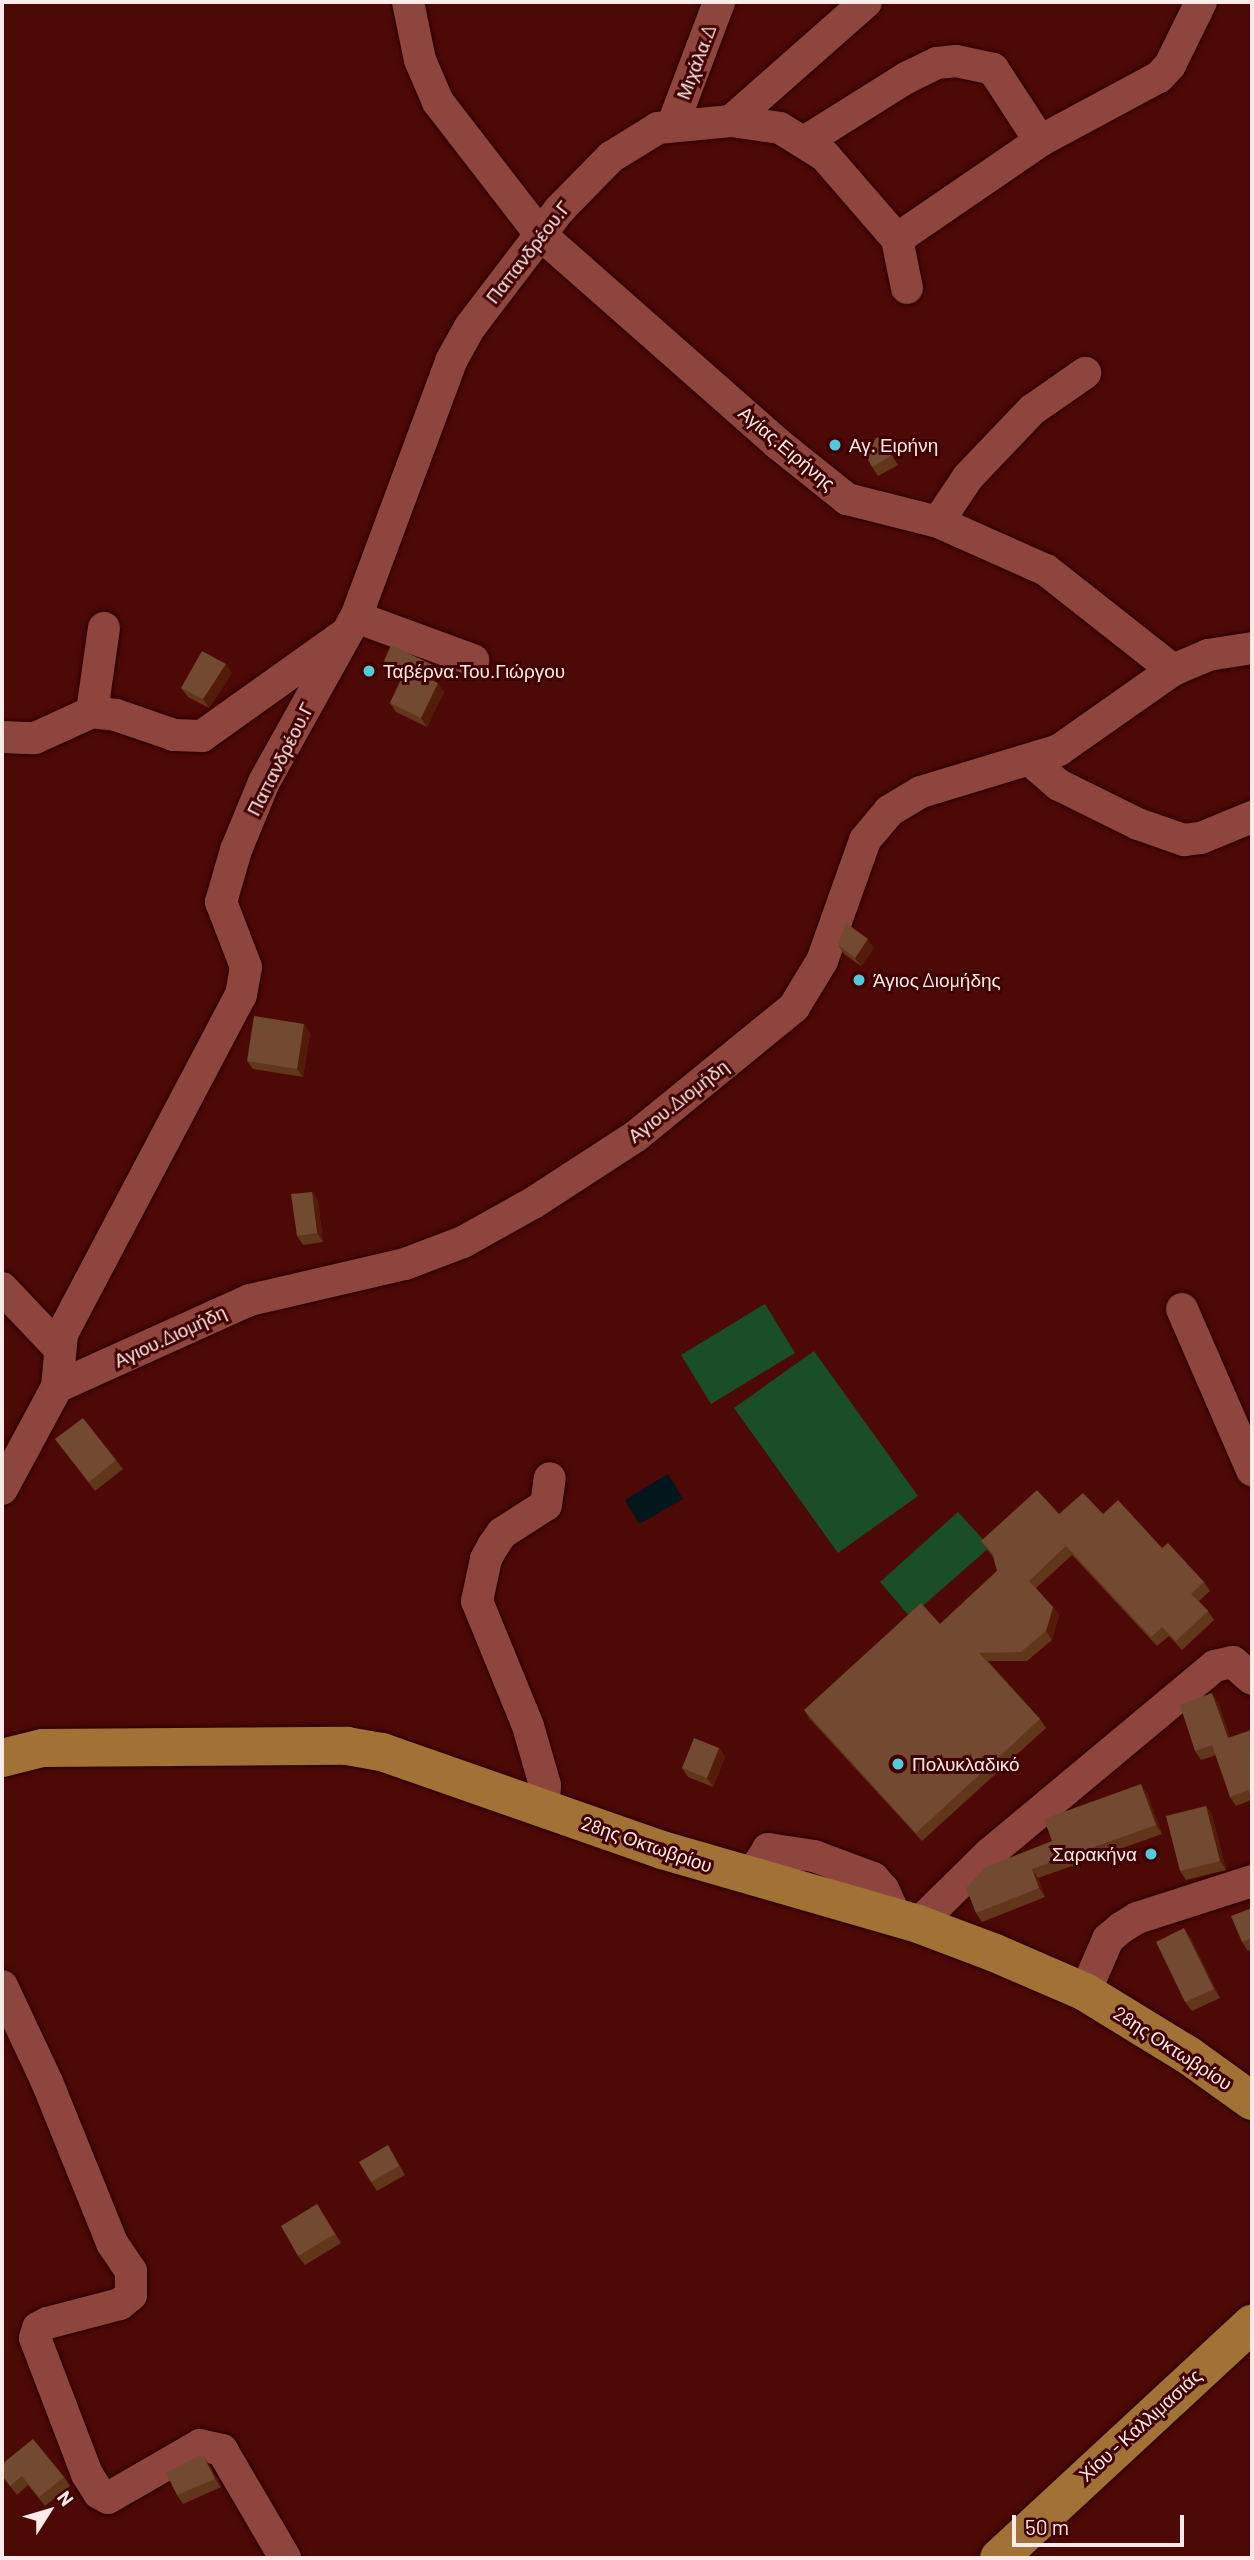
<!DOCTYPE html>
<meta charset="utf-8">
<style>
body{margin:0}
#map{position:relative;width:1254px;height:2560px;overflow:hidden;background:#4d0906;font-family:Barlow,sans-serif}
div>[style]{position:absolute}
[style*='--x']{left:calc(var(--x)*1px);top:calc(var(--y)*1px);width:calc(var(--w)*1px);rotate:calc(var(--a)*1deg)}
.green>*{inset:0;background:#1a4e26}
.water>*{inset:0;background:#01171b}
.roads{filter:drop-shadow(0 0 2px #2a0000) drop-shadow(0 0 2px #2a0000)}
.minor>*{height:32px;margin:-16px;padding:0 16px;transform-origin:16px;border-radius:16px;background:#8d453d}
.major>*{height:38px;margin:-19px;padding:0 19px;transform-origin:19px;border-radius:19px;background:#a27136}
.wall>*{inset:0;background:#62361a}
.shaded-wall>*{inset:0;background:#521c09}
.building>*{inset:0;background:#724931}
.dots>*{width:19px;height:19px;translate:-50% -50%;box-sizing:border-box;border:4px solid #410000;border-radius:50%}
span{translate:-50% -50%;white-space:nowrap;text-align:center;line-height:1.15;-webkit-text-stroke:6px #410000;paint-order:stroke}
.street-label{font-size:19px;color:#fcebe8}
.poi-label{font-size:19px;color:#fcebe8}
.left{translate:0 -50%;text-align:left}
.right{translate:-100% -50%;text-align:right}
.frame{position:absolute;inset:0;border:4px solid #fcebe8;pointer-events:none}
.north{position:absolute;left:14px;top:2476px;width:70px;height:70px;-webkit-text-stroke:5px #410000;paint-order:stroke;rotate:53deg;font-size:19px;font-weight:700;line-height:28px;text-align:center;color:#fcebe8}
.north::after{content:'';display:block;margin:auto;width:24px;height:32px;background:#fcebe8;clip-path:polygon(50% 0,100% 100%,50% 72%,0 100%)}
.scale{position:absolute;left:1012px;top:2515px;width:172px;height:32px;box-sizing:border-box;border:4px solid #fcebe8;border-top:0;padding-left:9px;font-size:21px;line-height:24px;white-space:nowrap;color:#fcebe8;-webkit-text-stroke:5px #410000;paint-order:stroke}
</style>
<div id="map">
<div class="green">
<div style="clip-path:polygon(765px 1304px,795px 1353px,711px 1404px,681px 1355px)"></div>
<div style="clip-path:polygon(814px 1351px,918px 1496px,838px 1553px,734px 1408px)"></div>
<div style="clip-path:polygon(958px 1512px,990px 1547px,910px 1617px,880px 1582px)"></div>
</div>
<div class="water">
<div style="clip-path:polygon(668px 1474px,683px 1499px,639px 1524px,625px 1500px)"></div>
</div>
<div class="roads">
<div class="minor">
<div style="--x:408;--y:2;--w:59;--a:78.3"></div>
<div style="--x:420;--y:60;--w:46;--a:66.8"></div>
<div style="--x:438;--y:102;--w:167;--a:52.3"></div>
<div style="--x:540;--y:234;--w:316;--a:41.4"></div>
<div style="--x:777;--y:443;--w:90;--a:38.7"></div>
<div style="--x:847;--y:499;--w:94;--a:14.2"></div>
<div style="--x:938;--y:522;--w:118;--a:24"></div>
<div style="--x:1046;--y:570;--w:162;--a:38.2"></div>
<div style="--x:731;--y:121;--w:49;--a:8.1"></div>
<div style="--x:780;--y:128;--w:53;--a:31.9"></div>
<div style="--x:825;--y:156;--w:110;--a:49.1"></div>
<div style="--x:897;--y:239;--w:173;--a:-34.4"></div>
<div style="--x:1040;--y:141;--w:135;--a:-28.3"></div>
<div style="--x:1159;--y:77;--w:16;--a:-47"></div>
<div style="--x:1170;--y:65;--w:70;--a:-63.8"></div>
<div style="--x:673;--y:124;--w:130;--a:-69.3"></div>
<div style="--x:804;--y:142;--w:120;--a:-32.1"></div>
<div style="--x:906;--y:78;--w:34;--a:-26"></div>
<div style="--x:937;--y:63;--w:19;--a:-6"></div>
<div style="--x:956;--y:61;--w:38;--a:12"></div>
<div style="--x:993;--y:69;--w:86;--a:56.9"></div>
<div style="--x:897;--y:239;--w:50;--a:78.5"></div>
<div style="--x:938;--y:522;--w:54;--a:-56.3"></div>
<div style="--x:968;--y:477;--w:93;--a:-46.3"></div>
<div style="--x:1032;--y:410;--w:65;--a:-34.9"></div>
<div style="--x:356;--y:617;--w:125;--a:20.2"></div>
<div style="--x:92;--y:712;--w:85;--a:-81.9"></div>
<div style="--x:2;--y:737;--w:33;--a:2"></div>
<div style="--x:35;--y:738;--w:63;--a:-24.5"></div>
<div style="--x:92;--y:712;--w:24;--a:7"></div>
<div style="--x:116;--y:715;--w:61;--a:19"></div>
<div style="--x:174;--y:735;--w:28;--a:2"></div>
<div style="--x:202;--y:736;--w:171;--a:-35.5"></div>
<div style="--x:1031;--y:761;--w:37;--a:41"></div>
<div style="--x:1059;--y:785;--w:88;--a:26.3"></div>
<div style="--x:1138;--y:824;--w:49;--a:19.2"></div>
<div style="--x:1184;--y:840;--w:17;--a:-7"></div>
<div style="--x:1201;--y:838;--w:55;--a:-22.4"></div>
<div style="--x:2;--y:1288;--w:81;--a:46.5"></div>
<div style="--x:1182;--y:1309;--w:176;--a:66.5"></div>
<div style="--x:57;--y:1387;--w:212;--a:-24.3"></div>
<div style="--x:250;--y:1300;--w:159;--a:-13.1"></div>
<div style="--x:405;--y:1264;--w:62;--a:-20.8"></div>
<div style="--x:463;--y:1242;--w:80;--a:-29.1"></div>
<div style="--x:533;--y:1203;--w:123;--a:-33"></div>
<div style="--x:636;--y:1136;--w:204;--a:-39.2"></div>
<div style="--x:794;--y:1007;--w:54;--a:-58.7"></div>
<div style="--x:822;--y:961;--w:128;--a:-70.4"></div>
<div style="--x:865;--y:840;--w:38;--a:-50"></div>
<div style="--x:889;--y:811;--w:37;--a:-31"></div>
<div style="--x:921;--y:792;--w:144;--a:-16.9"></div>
<div style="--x:1059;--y:750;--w:139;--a:-35.1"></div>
<div style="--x:1173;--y:670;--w:38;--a:-23"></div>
<div style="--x:1208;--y:655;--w:45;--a:-9"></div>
<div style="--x:2;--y:1489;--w:116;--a:-61.7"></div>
<div style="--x:57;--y:1387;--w:53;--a:-84.6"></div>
<div style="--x:62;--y:1334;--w:383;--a:-62.2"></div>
<div style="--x:241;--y:995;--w:28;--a:-80"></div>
<div style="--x:246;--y:967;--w:70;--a:-111"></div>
<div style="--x:221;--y:902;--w:54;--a:-73.9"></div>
<div style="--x:236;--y:850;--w:74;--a:-67.6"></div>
<div style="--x:264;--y:782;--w:189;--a:-60.9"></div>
<div style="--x:356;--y:617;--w:273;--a:-69.6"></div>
<div style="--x:451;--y:361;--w:39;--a:-61"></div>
<div style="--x:470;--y:327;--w:148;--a:-52.7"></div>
<div style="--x:560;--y:209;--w:73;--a:-45.6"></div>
<div style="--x:611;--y:157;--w:55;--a:-31.7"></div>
<div style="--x:658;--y:128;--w:73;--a:-5.5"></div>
<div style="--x:731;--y:121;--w:180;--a:-41.4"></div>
<div style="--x:544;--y:1808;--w:23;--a:-88"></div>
<div style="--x:545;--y:1785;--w:61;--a:-106.1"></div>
<div style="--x:528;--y:1726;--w:135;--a:-112.2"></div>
<div style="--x:477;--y:1601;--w:43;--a:-77.9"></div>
<div style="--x:486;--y:1559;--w:15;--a:-62"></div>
<div style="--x:493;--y:1546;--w:16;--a:-55"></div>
<div style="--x:502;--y:1533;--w:52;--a:-32.5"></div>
<div style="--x:546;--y:1505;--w:27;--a:-82"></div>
<div style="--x:750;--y:1878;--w:34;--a:-58"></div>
<div style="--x:768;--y:1849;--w:47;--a:8.7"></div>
<div style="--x:814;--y:1856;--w:63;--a:20.4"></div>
<div style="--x:873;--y:1878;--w:15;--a:48"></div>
<div style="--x:883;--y:1889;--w:33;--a:65"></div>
<div style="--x:918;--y:1924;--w:100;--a:-44.6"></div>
<div style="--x:989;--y:1854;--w:294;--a:-39.8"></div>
<div style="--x:1215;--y:1666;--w:18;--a:-13"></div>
<div style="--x:1233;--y:1662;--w:25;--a:42"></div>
<div style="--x:2;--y:1986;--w:106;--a:64.9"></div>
<div style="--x:47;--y:2082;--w:174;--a:68"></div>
<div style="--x:112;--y:2243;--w:34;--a:56"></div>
<div style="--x:131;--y:2271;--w:24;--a:90"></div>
<div style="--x:131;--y:2295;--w:14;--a:141"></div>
<div style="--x:120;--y:2304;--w:75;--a:165.4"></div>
<div style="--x:47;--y:2323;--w:10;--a:151"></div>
<div style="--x:38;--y:2328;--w:10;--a:107"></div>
<div style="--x:35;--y:2338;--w:146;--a:69.1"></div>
<div style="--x:87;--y:2474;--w:22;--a:58"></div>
<div style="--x:99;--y:2493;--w:10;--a:29"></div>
<div style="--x:108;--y:2498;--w:106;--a:-29.9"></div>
<div style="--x:200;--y:2445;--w:23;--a:13"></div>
<div style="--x:222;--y:2450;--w:125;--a:59.7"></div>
<div style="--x:1085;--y:1992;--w:58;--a:-66.5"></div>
<div style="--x:1108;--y:1939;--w:17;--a:-40"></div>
<div style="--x:1121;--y:1928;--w:19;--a:-32"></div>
<div style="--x:1137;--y:1918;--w:121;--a:-17.8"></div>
</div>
<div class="major">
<div style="--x:2;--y:1758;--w:41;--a:-14"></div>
<div style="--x:42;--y:1748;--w:305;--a:-0.4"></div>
<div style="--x:347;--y:1746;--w:36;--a:10"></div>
<div style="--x:382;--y:1752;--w:297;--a:19.3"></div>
<div style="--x:662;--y:1850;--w:266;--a:16.1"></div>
<div style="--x:918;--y:1924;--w:82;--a:20.6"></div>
<div style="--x:995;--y:1953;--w:98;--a:23.4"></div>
<div style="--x:1085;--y:1992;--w:121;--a:31.5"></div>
<div style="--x:1188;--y:2055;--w:79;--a:35.7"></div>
<div style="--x:999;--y:2558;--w:345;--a:-42.8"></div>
</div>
</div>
<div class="wall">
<div style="clip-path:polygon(880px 436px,898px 465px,878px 476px,872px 467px)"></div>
<div style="clip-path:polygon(384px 661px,433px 665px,439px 674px,435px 682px,444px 692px,427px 727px,396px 712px,390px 703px,403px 676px,390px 670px)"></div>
<div style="clip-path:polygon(232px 673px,209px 708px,188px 697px,181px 688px)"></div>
<div style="clip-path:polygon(838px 945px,874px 948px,861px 966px,844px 954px)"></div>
<div style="clip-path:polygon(310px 1033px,303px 1077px,253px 1069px,247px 1061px)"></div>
<div style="clip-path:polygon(312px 1192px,318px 1201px,323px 1242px,303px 1245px,297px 1236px)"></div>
<div style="clip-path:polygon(55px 1439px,116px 1460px,123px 1469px,95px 1491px)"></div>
<div style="clip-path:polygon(1059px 1514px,1103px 1514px,1162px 1548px,1204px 1582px,1210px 1591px,1199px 1601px,1208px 1611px,1214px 1620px,1182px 1650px,1169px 1636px,1157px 1646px,1072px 1555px,1036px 1588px,1053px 1607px,1059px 1615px,1052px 1640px,1027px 1661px,988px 1661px,1040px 1719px,1046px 1728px,922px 1841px,810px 1719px,804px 1710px,940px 1624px,997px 1571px,993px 1557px,981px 1541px)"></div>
<div style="clip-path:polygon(1218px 1702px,1251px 1800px,1236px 1806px,1230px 1797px,1216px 1755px,1201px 1760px,1195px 1751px)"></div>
<div style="clip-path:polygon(719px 1748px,725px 1757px,713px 1787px,688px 1777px,682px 1768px)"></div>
<div style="clip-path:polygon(1147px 1793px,1162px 1834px,1038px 1878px,1045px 1897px,982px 1922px,976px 1913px,1052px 1841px)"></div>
<div style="clip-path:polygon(1206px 1806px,1212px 1815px,1226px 1870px,1186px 1880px,1180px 1871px)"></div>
<div style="clip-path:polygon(1252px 1908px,1252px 1949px,1248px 1951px,1242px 1942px)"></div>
<div style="clip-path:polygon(1190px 1937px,1220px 1998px,1192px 2011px,1185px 2002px)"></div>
<div style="clip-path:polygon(388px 2145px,405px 2175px,377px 2191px,371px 2182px)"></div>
<div style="clip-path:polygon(317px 2204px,341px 2243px,305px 2265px,298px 2256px)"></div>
<div style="clip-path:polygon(2px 2464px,64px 2477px,70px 2486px,45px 2506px,28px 2485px,17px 2495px,2px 2476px)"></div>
<div style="clip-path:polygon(210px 2466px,221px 2487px,183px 2504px,177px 2495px)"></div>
</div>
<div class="shaded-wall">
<div style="clip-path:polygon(226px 664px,232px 673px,209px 708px,203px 699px)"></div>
<div style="clip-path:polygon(433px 665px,439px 674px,433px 687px,426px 678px)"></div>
<div style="clip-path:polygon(438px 683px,444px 692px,427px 727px,421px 718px)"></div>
<div style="clip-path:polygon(868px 939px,874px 948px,861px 966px,855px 958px)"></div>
<div style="clip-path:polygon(304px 1024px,310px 1033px,303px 1077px,297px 1069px)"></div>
<div style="clip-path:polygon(312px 1192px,318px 1201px,323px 1242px,317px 1233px)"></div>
<div style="clip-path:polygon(1053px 1607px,1059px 1615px,1052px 1640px,1046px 1631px)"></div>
<div style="clip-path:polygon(1212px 1693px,1218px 1702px,1234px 1747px,1228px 1738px)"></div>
<div style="clip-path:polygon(719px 1748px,725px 1757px,713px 1787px,707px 1778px)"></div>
<div style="clip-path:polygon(1141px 1784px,1147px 1793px,1162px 1834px,1156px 1825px)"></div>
<div style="clip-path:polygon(1206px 1806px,1212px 1815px,1226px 1870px,1220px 1861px)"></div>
<div style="clip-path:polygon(1032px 1869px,1038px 1878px,1045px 1897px,1039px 1888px)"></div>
<div style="clip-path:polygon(1184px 1928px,1190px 1937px,1220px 1998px,1214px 1989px)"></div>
<div style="clip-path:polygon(204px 2457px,210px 2466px,221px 2487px,215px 2479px)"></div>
</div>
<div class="building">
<div style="clip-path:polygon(880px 436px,891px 456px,872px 467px,861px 447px)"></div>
<div style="clip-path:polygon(391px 645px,433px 665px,426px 678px,438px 683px,421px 718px,390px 703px,405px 671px,384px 661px)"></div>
<div style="clip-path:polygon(202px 651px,226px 664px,203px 699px,181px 688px)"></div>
<div style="clip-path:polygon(846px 923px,868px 939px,855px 958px,838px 945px)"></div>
<div style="clip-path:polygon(254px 1016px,304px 1024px,297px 1069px,247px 1061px)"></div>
<div style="clip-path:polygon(312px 1192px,317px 1233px,297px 1236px,291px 1194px)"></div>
<div style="clip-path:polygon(83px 1418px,116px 1460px,89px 1482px,55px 1439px)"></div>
<div style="clip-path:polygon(1037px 1490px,1059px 1514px,1083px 1493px,1103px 1514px,1118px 1500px,1162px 1548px,1168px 1543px,1204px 1582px,1191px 1594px,1208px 1611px,1176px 1641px,1162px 1627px,1151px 1637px,1066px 1546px,1029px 1581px,1053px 1607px,1046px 1631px,1021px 1652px,979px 1653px,1040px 1719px,916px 1833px,804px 1710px,921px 1603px,940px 1624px,997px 1571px,993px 1554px,981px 1541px)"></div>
<div style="clip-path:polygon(1212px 1693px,1228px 1738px,1251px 1730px,1252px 1733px,1252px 1803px,1248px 1790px,1230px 1797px,1212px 1745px,1195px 1751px,1180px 1705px)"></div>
<div style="clip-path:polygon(694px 1738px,719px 1748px,707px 1778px,682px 1768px)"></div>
<div style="clip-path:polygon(1141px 1784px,1156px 1825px,1032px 1869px,1039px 1888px,976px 1913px,966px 1888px,986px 1867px,1052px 1841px,1044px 1819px)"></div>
<div style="clip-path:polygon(1206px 1806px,1220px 1861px,1180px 1871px,1166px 1816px)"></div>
<div style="clip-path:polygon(1252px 1908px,1252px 1938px,1242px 1942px,1231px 1916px)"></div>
<div style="clip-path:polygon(1184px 1928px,1214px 1989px,1185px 2002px,1156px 1942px)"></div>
<div style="clip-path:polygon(388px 2145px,399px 2166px,371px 2182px,359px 2162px)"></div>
<div style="clip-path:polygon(317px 2204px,335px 2234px,298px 2256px,281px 2226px)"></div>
<div style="clip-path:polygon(33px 2439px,64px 2477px,39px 2497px,22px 2476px,10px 2486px,2px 2475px,2px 2464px)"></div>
<div style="clip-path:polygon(199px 2456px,204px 2457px,215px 2479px,177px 2495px,166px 2473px)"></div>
</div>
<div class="dots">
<div style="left:835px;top:445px;background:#53cadc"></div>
<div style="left:369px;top:671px;background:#53cadc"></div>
<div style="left:859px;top:980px;background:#53cadc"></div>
<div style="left:898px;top:1764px;background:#53cadc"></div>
<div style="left:1151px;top:1854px;background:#53cadc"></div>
</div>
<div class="street-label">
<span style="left:696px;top:62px;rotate:-69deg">Μιχάλα.Δ</span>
<span style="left:528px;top:252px;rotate:-52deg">Παπανδρέου.Γ</span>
<span style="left:787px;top:448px;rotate:40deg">Αγίας.Ειρήνης</span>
<span style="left:280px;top:759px;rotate:-63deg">Παπανδρέου.Γ</span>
<span style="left:678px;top:1101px;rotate:-38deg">Αγιου.Διομήδη</span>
<span style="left:170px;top:1336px;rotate:-25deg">Αγιου.Διομήδη</span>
<span style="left:647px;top:1844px;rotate:19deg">28ης Οκτωβρίου</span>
<span style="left:1173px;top:2048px;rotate:33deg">28ης Οκτωβρίου</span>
<span style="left:1140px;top:2425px;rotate:-42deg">Χίου - Καλλιμασιάς</span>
</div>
<div class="poi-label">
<span class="left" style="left:849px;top:445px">Αγ. Ειρήνη</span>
<span class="left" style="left:383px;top:671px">Ταβέρνα.Του.Γιώργου</span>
<span class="left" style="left:873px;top:980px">Άγιος Διομήδης</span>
<span class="left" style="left:912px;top:1764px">Πολυκλαδικό</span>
<span class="right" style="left:1137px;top:1854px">Σαρακήνα</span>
</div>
<div class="frame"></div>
<div class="north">N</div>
<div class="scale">50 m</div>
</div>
